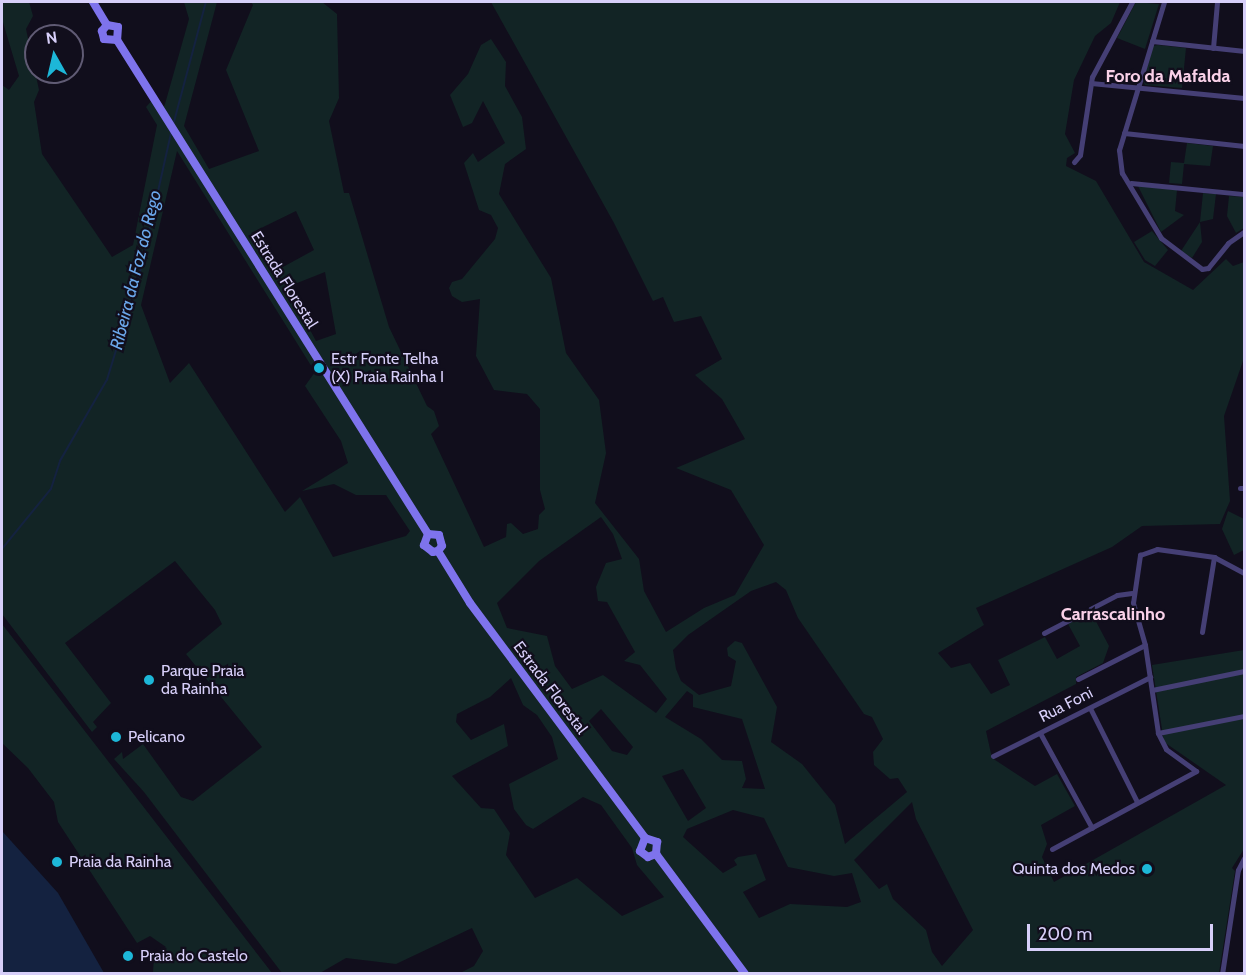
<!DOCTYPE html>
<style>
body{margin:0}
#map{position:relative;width:1246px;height:975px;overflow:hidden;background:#110e1c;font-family:Cabin,sans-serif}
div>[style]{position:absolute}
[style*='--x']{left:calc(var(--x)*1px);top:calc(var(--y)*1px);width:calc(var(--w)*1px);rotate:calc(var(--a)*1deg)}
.green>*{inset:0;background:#122425}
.water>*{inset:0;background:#142240}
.stream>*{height:1.5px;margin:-0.75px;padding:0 0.75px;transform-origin:0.75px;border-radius:0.75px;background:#142240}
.street>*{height:5px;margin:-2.5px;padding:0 2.5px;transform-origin:2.5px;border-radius:2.5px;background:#453f75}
.secondary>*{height:8px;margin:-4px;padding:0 4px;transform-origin:4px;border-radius:4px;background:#7e73ec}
.dots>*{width:16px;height:16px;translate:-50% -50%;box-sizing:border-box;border:3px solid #110e1c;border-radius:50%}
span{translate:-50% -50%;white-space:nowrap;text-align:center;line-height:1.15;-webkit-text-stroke:4.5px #110e1c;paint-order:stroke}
.street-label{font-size:16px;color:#d7cff9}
.poi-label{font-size:16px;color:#d7cff9}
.left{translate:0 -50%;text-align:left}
.right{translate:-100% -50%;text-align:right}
.neighbourhood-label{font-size:18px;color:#f9d1e8;font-weight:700}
.water-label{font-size:18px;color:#6ba7eb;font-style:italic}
.frame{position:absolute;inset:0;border:3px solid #d7cff9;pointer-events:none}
.north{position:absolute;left:24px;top:24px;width:60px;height:60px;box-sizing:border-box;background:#110e1c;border:2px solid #605b74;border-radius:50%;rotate:352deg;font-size:16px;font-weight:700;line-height:24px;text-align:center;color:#d7cff9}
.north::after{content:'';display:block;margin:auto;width:21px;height:27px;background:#1db7d8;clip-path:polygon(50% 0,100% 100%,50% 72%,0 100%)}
.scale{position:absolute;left:1027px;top:924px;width:186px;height:27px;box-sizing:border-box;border:3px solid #d7cff9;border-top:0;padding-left:8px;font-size:18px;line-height:21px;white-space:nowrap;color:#d7cff9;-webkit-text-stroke:4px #110e1c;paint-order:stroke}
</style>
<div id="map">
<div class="green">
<div style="clip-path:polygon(evenodd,2px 2px,29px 2px,33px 16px,26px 29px,39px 90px,34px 102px,42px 154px,112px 257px,133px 245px,157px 125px,146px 107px,154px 98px,162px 110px,165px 104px,189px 19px,184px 2px,217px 2px,184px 126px,209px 169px,259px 151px,226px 70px,253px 5px,251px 2px,322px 2px,337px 14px,339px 98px,329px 121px,344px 193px,349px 193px,389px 327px,427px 406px,434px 411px,439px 426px,431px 434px,484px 547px,506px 537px,507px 524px,511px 523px,523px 534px,538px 529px,539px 515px,545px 509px,540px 490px,540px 409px,527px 394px,494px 390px,476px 356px,480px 299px,462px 302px,452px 296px,449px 288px,452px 282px,462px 279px,495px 239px,498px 228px,491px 215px,479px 210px,464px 163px,473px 153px,478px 162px,505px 143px,483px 101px,472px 123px,463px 127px,450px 95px,468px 74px,481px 45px,491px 39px,506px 62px,505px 86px,522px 117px,526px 149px,505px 164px,499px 194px,551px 278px,566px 353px,599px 400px,606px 453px,595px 503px,639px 559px,644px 591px,666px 632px,704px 608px,735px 595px,764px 545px,731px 490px,676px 468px,745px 439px,722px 399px,695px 375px,722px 359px,701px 316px,674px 322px,663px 297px,653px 301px,614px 223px,491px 2px,1120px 2px,1111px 23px,1095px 36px,1074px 80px,1065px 134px,1075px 153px,1067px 158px,1066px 166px,1096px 181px,1144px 262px,1193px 290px,1226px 259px,1233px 266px,1244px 262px,1244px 358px,1224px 416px,1230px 501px,1220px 524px,1142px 526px,1112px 547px,976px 608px,984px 625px,938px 653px,951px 668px,970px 663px,991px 694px,1010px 685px,998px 660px,1045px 637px,1057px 659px,1080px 646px,1068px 624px,1091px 612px,1109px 646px,1103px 663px,1076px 677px,1076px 684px,986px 731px,992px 758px,1035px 786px,1057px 774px,1075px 806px,1041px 825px,1047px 844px,1042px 857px,1054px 882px,1226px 785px,1164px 742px,1152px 665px,1244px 650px,1244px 849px,1232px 868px,1235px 871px,1219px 973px,460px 973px,474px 966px,483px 951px,472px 928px,396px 964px,346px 958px,320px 973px,282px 973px,144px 792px,114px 759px,122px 752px,123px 759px,143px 744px,181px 797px,193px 801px,262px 747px,186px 654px,222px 624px,215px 610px,175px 561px,65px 643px,111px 703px,93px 722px,97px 727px,92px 732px,2px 614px,2px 85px,9px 90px,19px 76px,2px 19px,2px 2px,177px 151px,315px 372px,305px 386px,341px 441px,348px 463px,302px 491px,334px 484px,356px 495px,386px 495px,410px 531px,406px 536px,333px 557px,300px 497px,285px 512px,189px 363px,170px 383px,141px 305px,177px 151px,2px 2px,296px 211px,314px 250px,272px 273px,264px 260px,265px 253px,251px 233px,296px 211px,2px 2px,325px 272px,336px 334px,316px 341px,287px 287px,325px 272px,2px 2px,601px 517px,613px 534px,622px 559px,606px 563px,596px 587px,598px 601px,607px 602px,635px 652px,624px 661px,640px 665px,667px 699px,656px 713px,603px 675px,572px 689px,555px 666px,547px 636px,507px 628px,497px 603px,539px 561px,601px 517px,2px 2px,776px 582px,786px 590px,798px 618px,864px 714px,872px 717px,883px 739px,873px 752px,874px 765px,890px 779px,898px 778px,907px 792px,845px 844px,835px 805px,802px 764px,771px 742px,777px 707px,742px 643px,735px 641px,727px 648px,728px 656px,736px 661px,731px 686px,699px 695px,681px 681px,676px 669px,673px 650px,688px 635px,751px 591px,776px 582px,2px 2px,511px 678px,523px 705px,537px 715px,552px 737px,558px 759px,509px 784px,514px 809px,526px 825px,533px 829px,583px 797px,601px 805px,632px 848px,637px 865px,664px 897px,622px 916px,577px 878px,535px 898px,506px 855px,510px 833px,494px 809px,481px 808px,452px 776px,508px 746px,504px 724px,471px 740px,456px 722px,457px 714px,490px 697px,511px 678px,2px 2px,687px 691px,693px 695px,693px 707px,742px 719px,765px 789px,742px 788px,746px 779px,742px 761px,722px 760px,701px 739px,665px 717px,687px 691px,2px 2px,601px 709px,633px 747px,627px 755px,612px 751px,589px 721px,601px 709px,2px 2px,683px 769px,706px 808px,688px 821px,662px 776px,683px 769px,2px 2px,912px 802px,916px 819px,973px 930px,942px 966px,932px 952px,926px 930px,893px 899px,887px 884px,879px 889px,854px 860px,912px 802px,2px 2px,733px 810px,764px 818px,788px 867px,834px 876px,852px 873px,861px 902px,847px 907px,790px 904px,759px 918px,743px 892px,766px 880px,756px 854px,738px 857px,734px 860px,737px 865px,723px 873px,683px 837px,687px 829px,733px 810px)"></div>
<div style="clip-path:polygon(1136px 2px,1159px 4px,1145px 49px,1117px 38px)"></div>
<div style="clip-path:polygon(1158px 45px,1186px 48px,1182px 88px,1145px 85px,1143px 81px,1153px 46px)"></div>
<div style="clip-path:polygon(1187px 143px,1213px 146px,1210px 166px,1184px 164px,1182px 184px,1169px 183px,1171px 162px,1184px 163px)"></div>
<div style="clip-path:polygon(1138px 186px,1177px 190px,1175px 211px,1184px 215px,1161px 232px)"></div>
<div style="clip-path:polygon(1203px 193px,1216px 194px,1213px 219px,1200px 222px,1202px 242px,1192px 258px,1181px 251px,1200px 222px)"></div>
<div style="clip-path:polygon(1229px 196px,1244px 197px,1244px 228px,1236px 233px,1227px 216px)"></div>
<div style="clip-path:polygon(1152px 231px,1168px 250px,1155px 266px,1145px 260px,1134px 242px)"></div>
<div style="clip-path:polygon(1228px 511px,1244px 519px,1244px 550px,1234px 555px,1222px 529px)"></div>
<div style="clip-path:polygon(2px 624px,272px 973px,153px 973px,154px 954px,166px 947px,150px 936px,137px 943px,58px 822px,54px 802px,28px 768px,2px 743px)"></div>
</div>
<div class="water">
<div style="clip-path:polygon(2px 831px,58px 893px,104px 973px,2px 973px)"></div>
</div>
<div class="stream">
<div style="--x:174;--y:122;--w:124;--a:-75.1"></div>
<div style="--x:2;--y:549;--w:77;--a:-50.8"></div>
<div style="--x:51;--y:489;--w:29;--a:-72"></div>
<div style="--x:60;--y:461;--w:94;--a:-59.9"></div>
<div style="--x:107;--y:380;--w:113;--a:-73"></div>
<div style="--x:140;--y:272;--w:142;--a:-77.4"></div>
</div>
<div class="street">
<div style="--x:1164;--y:2;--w:155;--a:106.9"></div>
<div style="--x:1119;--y:150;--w:23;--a:83"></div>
<div style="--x:1122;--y:173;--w:76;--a:59"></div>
<div style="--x:1161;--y:238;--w:51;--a:37.1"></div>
<div style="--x:1202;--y:269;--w:6;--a:-9"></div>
<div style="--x:1208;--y:268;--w:32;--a:-51"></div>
<div style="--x:1228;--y:243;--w:19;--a:-35"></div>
<div style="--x:1152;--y:41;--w:93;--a:6.2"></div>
<div style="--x:1213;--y:48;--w:46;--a:-85"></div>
<div style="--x:1091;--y:83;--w:154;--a:5.6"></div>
<div style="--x:1124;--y:133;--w:121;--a:6.2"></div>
<div style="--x:1074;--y:162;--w:9;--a:-49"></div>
<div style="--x:1080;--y:155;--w:79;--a:-81.3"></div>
<div style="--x:1092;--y:77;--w:85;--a:-61.9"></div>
<div style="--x:1131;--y:183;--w:114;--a:5.6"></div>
<div style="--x:1240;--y:488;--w:4;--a:0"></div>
<div style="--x:1202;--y:632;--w:76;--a:-80.9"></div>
<div style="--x:1044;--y:633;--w:82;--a:-27.5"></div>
<div style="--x:1117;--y:595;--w:15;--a:-8"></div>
<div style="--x:1078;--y:679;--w:75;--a:-26.9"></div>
<div style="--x:1152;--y:690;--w:94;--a:-11.7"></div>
<div style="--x:1090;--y:708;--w:105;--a:63.4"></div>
<div style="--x:1040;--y:733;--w:108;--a:61.3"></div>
<div style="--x:1158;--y:733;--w:88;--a:-11.2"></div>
<div style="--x:993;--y:756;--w:176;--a:-26.7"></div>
<div style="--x:1052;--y:849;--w:164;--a:-28.4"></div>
<div style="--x:1196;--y:771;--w:37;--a:-144"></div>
<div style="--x:1166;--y:749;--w:18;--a:-117"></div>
<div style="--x:1158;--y:733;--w:89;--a:-98.4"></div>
<div style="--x:1145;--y:645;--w:44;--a:-105.9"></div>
<div style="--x:1133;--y:603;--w:49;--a:-81.7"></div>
<div style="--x:1140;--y:555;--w:18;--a:-19"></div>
<div style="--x:1157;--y:549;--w:58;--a:8"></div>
<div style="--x:1214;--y:557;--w:34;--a:28"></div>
<div style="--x:1222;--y:974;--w:105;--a:-81.3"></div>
<div style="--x:1238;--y:870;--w:13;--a:-63"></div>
</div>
<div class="secondary">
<div style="--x:93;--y:2;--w:27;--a:59"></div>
<div style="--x:107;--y:25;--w:8;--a:130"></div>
<div style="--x:102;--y:31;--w:8;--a:76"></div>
<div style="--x:104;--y:39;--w:13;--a:4"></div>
<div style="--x:107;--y:25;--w:11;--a:10"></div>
<div style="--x:118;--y:27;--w:13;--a:94"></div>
<div style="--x:117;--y:40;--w:584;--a:57.81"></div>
<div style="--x:428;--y:534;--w:12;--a:110"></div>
<div style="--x:424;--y:545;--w:11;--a:38"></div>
<div style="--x:433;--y:552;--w:5;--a:-11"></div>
<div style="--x:428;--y:534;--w:11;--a:5"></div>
<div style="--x:439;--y:535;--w:11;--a:75"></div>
<div style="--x:442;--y:546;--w:6;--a:129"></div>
<div style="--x:438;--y:551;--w:61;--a:58.4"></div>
<div style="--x:470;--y:603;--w:293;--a:53.3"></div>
<div style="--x:645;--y:838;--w:14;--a:111"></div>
<div style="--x:640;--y:851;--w:10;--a:37"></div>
<div style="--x:648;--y:857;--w:9;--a:-21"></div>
<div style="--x:645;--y:838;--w:13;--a:18"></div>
<div style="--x:657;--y:842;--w:12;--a:95"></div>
<div style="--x:656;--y:854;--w:149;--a:53.4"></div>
</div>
<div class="dots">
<div style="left:319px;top:368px;background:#1db7d8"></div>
<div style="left:149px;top:680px;background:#1db7d8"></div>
<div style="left:116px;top:737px;background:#1db7d8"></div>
<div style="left:57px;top:862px;background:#1db7d8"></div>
<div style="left:1147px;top:869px;background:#1db7d8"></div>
<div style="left:128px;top:956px;background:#1db7d8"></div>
</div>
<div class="street-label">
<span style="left:284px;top:280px;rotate:58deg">Estrada Florestal</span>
<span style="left:550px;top:688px;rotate:53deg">Estrada Florestal</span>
<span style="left:1066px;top:705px;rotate:-27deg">Rua Foni</span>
</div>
<div class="poi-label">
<span class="left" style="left:331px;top:368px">Estr Fonte Telha<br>(X) Praia Rainha I</span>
<span class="left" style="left:161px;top:680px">Parque Praia<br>da Rainha</span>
<span class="left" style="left:128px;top:737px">Pelicano</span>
<span class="left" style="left:69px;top:862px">Praia da Rainha</span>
<span class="right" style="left:1135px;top:869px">Quinta dos Medos</span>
<span class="left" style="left:140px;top:956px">Praia do Castelo</span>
</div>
<div class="neighbourhood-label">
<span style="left:1168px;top:76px">Foro da Mafalda</span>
<span style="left:1113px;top:614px">Carrascalinho</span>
</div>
<div class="water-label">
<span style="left:136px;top:270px;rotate:-76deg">Ribeira da Foz do Rego</span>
</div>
<div class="frame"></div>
<div class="north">N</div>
<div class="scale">200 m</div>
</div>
